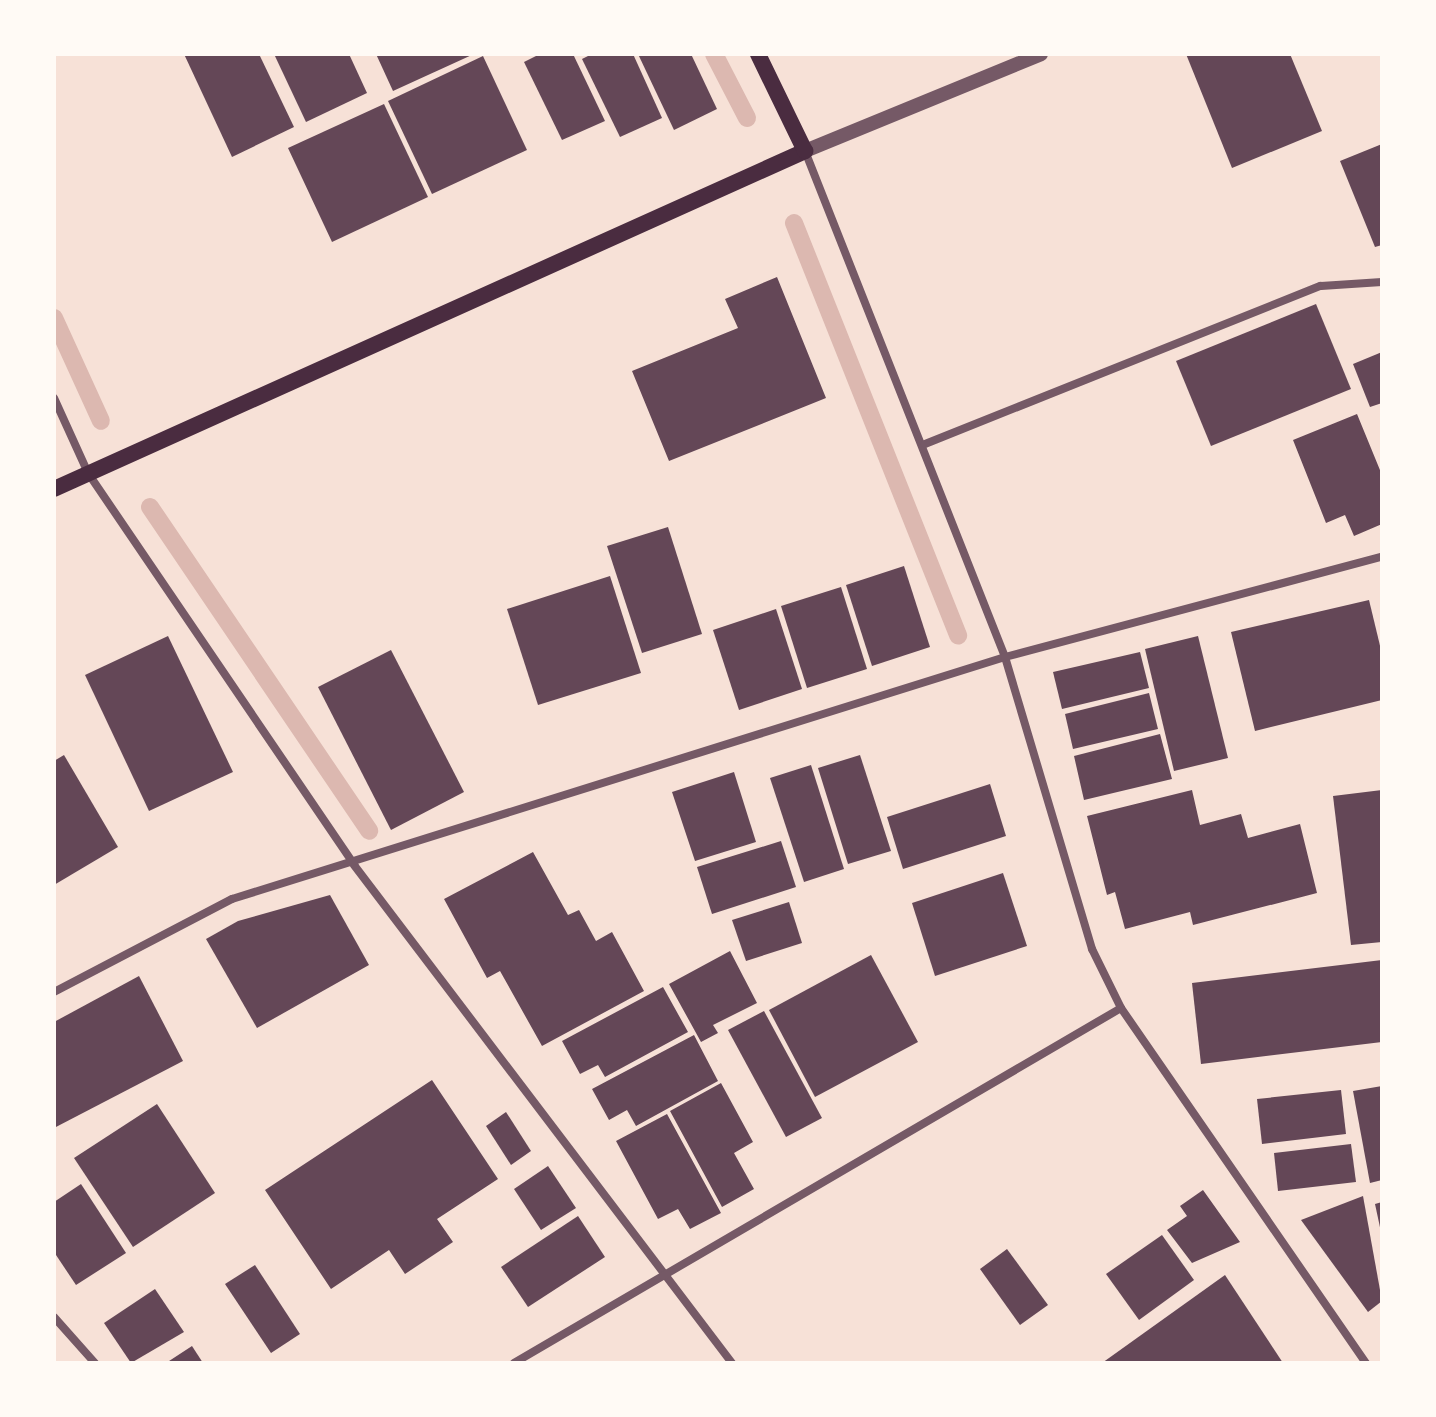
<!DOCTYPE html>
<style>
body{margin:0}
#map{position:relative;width:1436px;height:1417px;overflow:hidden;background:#f7e1d7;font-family:"Asap Condensed",sans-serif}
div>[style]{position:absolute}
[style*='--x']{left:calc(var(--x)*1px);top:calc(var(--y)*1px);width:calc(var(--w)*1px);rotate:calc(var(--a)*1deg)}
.stream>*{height:18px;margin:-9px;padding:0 9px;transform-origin:9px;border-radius:9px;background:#dcb8b0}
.building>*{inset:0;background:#644757}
.minor>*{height:8px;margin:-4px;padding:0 4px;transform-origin:4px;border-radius:4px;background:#755966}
.tertiary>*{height:14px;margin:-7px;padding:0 7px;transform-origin:7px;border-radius:7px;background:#755966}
.secondary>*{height:16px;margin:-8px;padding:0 8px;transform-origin:8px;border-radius:8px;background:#4a2c40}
span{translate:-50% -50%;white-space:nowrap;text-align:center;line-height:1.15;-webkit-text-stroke:6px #fffaf5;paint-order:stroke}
.frame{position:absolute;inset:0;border:56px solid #fffaf5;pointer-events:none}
</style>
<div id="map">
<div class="stream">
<div style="--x:714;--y:54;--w:72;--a:62.7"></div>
<div style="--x:794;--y:223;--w:444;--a:68.3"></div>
<div style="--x:54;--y:318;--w:113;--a:65.5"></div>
<div style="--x:150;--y:507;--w:391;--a:55.9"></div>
</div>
<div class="building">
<div style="clip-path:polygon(184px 54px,259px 54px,294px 127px,232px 157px)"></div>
<div style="clip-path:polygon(274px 54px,349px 54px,367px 93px,306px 122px)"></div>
<div style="clip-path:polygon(376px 54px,474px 54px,393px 91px)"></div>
<div style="clip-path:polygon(540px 54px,573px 54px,605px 121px,562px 140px,524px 62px)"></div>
<div style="clip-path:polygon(592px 54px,633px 54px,662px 118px,620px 137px,582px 59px)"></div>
<div style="clip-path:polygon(638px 54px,691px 54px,717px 109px,674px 130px)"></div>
<div style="clip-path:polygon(1186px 54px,1290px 54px,1322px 131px,1232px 168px)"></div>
<div style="clip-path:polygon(483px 56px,527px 150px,432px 194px,388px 101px)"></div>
<div style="clip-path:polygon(384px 104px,428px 197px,332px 242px,288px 148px)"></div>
<div style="clip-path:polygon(1382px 144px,1382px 245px,1375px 247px,1340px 161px)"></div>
<div style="clip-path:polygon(777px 277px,826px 398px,669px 461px,632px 371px,738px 328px,725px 299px)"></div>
<div style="clip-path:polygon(1316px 304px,1351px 389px,1211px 446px,1176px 361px)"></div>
<div style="clip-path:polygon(1382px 352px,1382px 403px,1370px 407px,1353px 364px)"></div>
<div style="clip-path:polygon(1357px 414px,1382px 475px,1382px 524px,1354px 536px,1345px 515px,1326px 523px,1293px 440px)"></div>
<div style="clip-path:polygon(668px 527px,702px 634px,642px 653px,607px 546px)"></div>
<div style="clip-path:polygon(904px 566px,930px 647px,872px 666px,846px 585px)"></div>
<div style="clip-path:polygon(610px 576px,641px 673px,538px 705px,507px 609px)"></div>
<div style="clip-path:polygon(841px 587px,867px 669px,807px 688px,781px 606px)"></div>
<div style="clip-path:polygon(1369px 600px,1382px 654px,1382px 700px,1255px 731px,1231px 632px)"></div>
<div style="clip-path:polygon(776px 609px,802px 689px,739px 710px,713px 630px)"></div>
<div style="clip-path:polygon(168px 636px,233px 772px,149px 811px,85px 675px)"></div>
<div style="clip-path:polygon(1198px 636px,1228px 758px,1174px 771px,1145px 649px)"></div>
<div style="clip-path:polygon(391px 650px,464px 792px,391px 830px,318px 687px)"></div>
<div style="clip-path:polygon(1140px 652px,1149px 688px,1062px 709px,1053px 672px)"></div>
<div style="clip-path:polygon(1149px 693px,1158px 729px,1073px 749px,1065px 714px)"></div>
<div style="clip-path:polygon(1160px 734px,1172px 779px,1084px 800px,1074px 756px)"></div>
<div style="clip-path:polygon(64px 755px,118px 847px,54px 885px,54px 761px)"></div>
<div style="clip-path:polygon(860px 755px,891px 851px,848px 864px,818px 768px)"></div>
<div style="clip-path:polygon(811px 765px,844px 869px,804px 882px,770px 778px)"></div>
<div style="clip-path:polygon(734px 772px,756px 842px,695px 861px,672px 792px)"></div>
<div style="clip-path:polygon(990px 784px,1006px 836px,903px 869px,887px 817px)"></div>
<div style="clip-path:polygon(1192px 790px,1200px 825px,1241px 814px,1248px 838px,1300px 824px,1317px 893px,1193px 925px,1190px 912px,1125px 929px,1115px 892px,1107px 895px,1087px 816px)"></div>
<div style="clip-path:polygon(1382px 790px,1382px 942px,1351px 945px,1333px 796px)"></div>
<div style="clip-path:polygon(781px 841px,796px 887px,712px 914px,697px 867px)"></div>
<div style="clip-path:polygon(533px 852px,568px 915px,579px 910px,596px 941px,612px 932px,644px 991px,542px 1046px,500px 971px,487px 978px,444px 899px)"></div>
<div style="clip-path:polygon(1003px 873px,1027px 946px,935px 976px,912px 903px)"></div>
<div style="clip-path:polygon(330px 895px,369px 965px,257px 1028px,206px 939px,238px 921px)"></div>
<div style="clip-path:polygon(789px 902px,802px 943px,746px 961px,732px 920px)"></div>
<div style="clip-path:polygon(730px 951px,757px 1003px,713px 1025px,718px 1033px,701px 1042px,669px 984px)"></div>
<div style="clip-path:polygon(871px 955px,918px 1042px,815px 1097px,769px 1010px)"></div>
<div style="clip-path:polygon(1382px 960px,1382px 1042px,1201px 1064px,1192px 983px)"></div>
<div style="clip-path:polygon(139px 976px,183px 1061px,54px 1128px,54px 1022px)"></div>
<div style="clip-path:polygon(663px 987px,688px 1032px,605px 1077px,598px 1065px,580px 1074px,562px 1041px)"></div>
<div style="clip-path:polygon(764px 1011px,822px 1118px,786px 1137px,728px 1030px)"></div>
<div style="clip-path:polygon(694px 1035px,718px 1081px,636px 1126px,627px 1110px,609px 1120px,592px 1089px)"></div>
<div style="clip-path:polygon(432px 1080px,498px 1179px,437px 1219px,453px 1242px,405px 1274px,389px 1250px,331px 1289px,265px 1190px)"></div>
<div style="clip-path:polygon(721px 1083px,753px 1142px,734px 1153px,754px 1189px,722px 1207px,670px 1111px)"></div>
<div style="clip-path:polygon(1382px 1086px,1382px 1180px,1370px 1183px,1353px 1091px)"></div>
<div style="clip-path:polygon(1341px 1090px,1346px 1134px,1262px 1144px,1257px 1099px)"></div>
<div style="clip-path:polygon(157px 1104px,215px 1193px,133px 1247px,74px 1158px)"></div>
<div style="clip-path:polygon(506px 1112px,531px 1151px,511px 1165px,486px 1126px)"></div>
<div style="clip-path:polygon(667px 1114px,721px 1213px,690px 1229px,678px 1209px,658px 1219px,616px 1141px)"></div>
<div style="clip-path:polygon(1351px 1144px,1356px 1182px,1278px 1191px,1274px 1153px)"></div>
<div style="clip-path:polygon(548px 1166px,576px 1208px,541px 1230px,514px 1189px)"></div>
<div style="clip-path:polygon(81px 1184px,126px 1253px,76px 1285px,54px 1252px,54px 1202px)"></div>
<div style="clip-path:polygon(1203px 1190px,1240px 1242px,1192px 1263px,1167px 1230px,1187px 1216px,1180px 1206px)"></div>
<div style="clip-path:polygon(1363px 1196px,1382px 1301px,1368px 1312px,1301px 1220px)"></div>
<div style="clip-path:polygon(1382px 1202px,1382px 1232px,1381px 1232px,1375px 1204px)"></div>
<div style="clip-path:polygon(578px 1216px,605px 1257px,528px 1307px,501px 1267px)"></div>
<div style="clip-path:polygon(1162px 1235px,1194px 1280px,1139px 1320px,1106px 1274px)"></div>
<div style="clip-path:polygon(1007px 1249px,1048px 1305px,1020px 1325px,980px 1269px)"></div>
<div style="clip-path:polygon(255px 1265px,300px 1334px,271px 1353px,225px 1284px)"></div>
<div style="clip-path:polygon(1225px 1275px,1283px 1363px,1102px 1363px)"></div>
<div style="clip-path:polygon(155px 1289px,184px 1332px,131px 1363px,104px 1323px)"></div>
<div style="clip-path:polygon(192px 1346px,203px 1363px,166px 1363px)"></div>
</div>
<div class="minor">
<div style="--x:805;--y:151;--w:544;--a:68.43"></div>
<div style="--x:1005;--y:657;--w:305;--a:73.4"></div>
<div style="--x:1092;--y:949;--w:66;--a:63.8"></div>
<div style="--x:1121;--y:1008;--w:431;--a:55.4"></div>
<div style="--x:54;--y:398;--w:82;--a:65.6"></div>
<div style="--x:88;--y:473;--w:474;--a:55.8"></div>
<div style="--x:354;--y:865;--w:625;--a:52.8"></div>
<div style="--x:925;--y:444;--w:426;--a:-21.8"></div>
<div style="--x:1321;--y:286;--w:61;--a:-3.8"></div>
<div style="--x:54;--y:992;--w:201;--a:-27.6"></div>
<div style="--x:232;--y:899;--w:810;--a:-17.38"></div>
<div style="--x:1005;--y:657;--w:390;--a:-14.9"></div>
<div style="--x:54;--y:1317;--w:62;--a:48.3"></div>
<div style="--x:514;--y:1363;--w:703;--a:-30.32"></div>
</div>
<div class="tertiary">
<div style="--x:805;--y:151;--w:255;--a:-22.3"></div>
</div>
<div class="secondary">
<div style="--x:54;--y:489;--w:824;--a:-24.23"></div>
<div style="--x:805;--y:151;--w:108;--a:-115.9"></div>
</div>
<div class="frame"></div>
</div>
